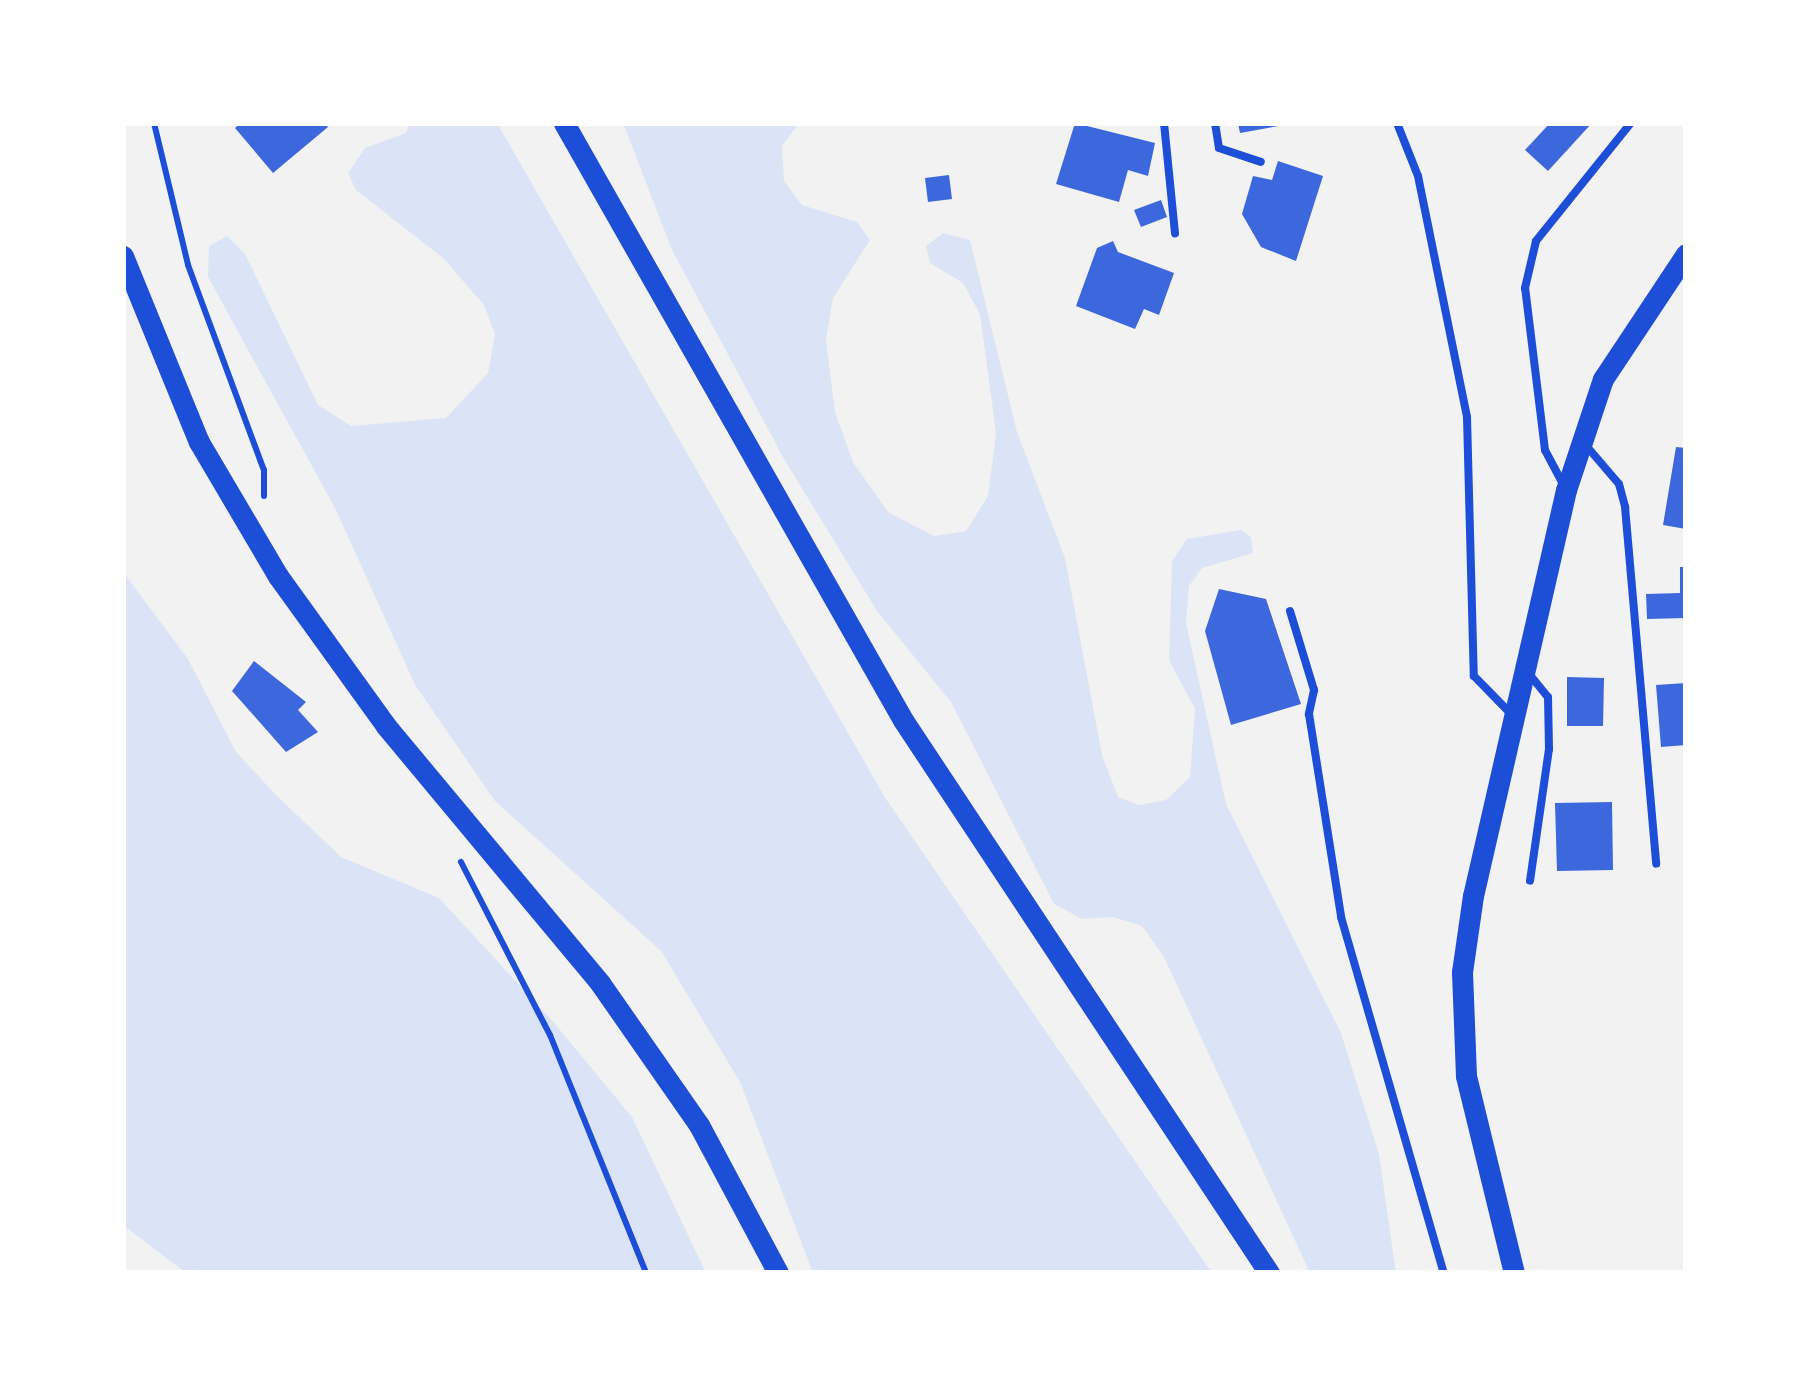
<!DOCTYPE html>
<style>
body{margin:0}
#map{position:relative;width:1809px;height:1396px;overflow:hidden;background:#f2f2f2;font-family:Raleway,sans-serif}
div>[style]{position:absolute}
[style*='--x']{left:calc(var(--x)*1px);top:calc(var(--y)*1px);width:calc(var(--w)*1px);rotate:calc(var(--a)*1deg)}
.green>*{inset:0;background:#dbe4f7}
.building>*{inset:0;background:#3d67dc}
.path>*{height:6px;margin:-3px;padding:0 3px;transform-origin:3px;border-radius:3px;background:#1d4ed8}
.service>*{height:8px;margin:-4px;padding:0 4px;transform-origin:4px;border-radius:4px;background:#1d4ed8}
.secondary>*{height:21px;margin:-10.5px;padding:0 10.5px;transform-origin:10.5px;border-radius:10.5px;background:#1d4ed8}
span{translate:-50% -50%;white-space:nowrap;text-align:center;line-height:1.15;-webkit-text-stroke:10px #fff;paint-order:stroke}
.frame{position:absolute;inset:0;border:126px solid #fff;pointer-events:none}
</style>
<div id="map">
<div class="green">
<div style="clip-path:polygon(410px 123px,497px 123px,886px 799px,1212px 1273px,813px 1273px,740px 1082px,661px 951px,495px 801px,415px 685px,336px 510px,208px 277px,209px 246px,227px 236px,245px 254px,318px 405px,351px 426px,446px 418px,488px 373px,495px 334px,484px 305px,443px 258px,356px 190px,348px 173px,365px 148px,406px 133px)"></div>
<div style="clip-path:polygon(623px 123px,799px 123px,782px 146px,784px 181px,802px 205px,857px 222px,870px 240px,833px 298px,826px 340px,835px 412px,853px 462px,888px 512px,934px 536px,966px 531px,988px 496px,996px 433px,980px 314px,963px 283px,930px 263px,926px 246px,943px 233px,970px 240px,1017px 432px,1065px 558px,1102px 755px,1118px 797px,1139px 805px,1166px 800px,1190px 777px,1195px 709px,1169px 660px,1172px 561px,1187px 539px,1241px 530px,1251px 537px,1253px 553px,1202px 568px,1189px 586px,1186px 623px,1226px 804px,1341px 1033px,1379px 1154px,1396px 1273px,1310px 1273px,1164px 957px,1142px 926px,1113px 917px,1082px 919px,1054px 904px,951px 702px,877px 611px,784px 459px,672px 250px)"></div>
<div style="clip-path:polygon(123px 572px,188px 659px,236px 752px,277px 796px,341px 857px,439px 898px,550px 1018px,632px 1117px,706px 1273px,186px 1273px,123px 1225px)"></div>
</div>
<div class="building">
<div style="clip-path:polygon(241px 123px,324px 123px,328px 127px,273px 173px,235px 128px)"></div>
<div style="clip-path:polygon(1075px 123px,1155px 143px,1148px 176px,1128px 170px,1119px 202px,1056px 184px)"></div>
<div style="clip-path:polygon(1238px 123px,1284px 123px,1284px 125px,1240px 133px)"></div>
<div style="clip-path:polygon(1550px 123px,1592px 123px,1548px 171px,1525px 150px)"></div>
<div style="clip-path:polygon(1278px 161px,1323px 176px,1296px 261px,1261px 247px,1242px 214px,1253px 176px,1272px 180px)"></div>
<div style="clip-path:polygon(949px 175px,952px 199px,928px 202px,925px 178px)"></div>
<div style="clip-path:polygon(1161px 200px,1167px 217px,1141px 227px,1134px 210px)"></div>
<div style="clip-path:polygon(1113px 241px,1118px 252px,1174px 273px,1159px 315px,1144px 309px,1135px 329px,1076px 306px,1097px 248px)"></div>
<div style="clip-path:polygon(1676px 447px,1686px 448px,1686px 529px,1663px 525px)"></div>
<div style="clip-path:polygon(1680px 567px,1686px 567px,1686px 618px,1647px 619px,1646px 594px,1680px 593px)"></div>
<div style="clip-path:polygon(1219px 589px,1266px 599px,1301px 704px,1231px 725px,1205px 631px)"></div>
<div style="clip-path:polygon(254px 661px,306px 702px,298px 710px,318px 732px,286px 752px,232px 691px)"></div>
<div style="clip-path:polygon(1567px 677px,1604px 678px,1603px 726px,1567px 726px)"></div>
<div style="clip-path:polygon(1686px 683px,1686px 745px,1661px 747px,1656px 685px)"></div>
<div style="clip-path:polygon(1612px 802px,1613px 870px,1557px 871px,1555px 803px)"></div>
</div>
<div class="path">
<div style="--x:154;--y:123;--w:146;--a:76.5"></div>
<div style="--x:188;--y:265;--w:219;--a:69.7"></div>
<div style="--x:264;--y:470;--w:26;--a:90"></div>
<div style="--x:461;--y:862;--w:195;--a:62.8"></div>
<div style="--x:550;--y:1035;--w:257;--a:68"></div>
</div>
<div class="service">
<div style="--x:1164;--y:123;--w:111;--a:84.3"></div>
<div style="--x:1215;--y:123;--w:25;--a:81"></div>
<div style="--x:1219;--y:148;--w:44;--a:18.4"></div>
<div style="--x:1397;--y:123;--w:57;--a:68.4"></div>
<div style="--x:1418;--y:176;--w:246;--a:78.5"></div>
<div style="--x:1467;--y:417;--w:259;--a:88.5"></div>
<div style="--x:1474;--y:676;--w:54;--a:45.7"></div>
<div style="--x:1583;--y:442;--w:55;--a:49.4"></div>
<div style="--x:1619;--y:484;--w:24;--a:75"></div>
<div style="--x:1625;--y:507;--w:358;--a:85"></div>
<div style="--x:1563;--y:484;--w:38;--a:-118"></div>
<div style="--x:1545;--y:450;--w:163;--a:-97"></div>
<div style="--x:1525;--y:288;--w:48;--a:-76.8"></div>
<div style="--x:1536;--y:241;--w:151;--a:-51.2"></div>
<div style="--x:1290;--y:611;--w:83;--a:73.1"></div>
<div style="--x:1314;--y:690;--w:25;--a:102"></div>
<div style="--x:1309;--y:714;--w:206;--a:81"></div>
<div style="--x:1341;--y:917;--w:371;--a:73.9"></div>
<div style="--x:1530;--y:675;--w:28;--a:51"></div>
<div style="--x:1548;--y:697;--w:52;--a:88.9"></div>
<div style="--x:1549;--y:749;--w:133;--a:98.2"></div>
</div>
<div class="secondary">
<div style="--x:564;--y:123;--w:687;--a:60.41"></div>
<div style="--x:903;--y:720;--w:663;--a:56.5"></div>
<div style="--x:123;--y:256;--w:201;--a:67.8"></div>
<div style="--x:199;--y:442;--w:156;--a:59.5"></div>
<div style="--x:278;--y:576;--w:185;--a:54.2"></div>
<div style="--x:386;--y:726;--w:334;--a:50.2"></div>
<div style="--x:600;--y:983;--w:173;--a:55.1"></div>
<div style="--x:699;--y:1125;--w:168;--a:61.9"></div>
<div style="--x:1514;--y:1273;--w:203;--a:-103.7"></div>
<div style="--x:1466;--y:1076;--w:104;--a:-92.2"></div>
<div style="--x:1462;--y:972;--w:77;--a:-81.8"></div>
<div style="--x:1473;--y:896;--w:417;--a:-77.1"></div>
<div style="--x:1566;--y:490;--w:117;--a:-71.6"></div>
<div style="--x:1603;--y:379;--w:150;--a:-56.4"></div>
</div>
<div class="frame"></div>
</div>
